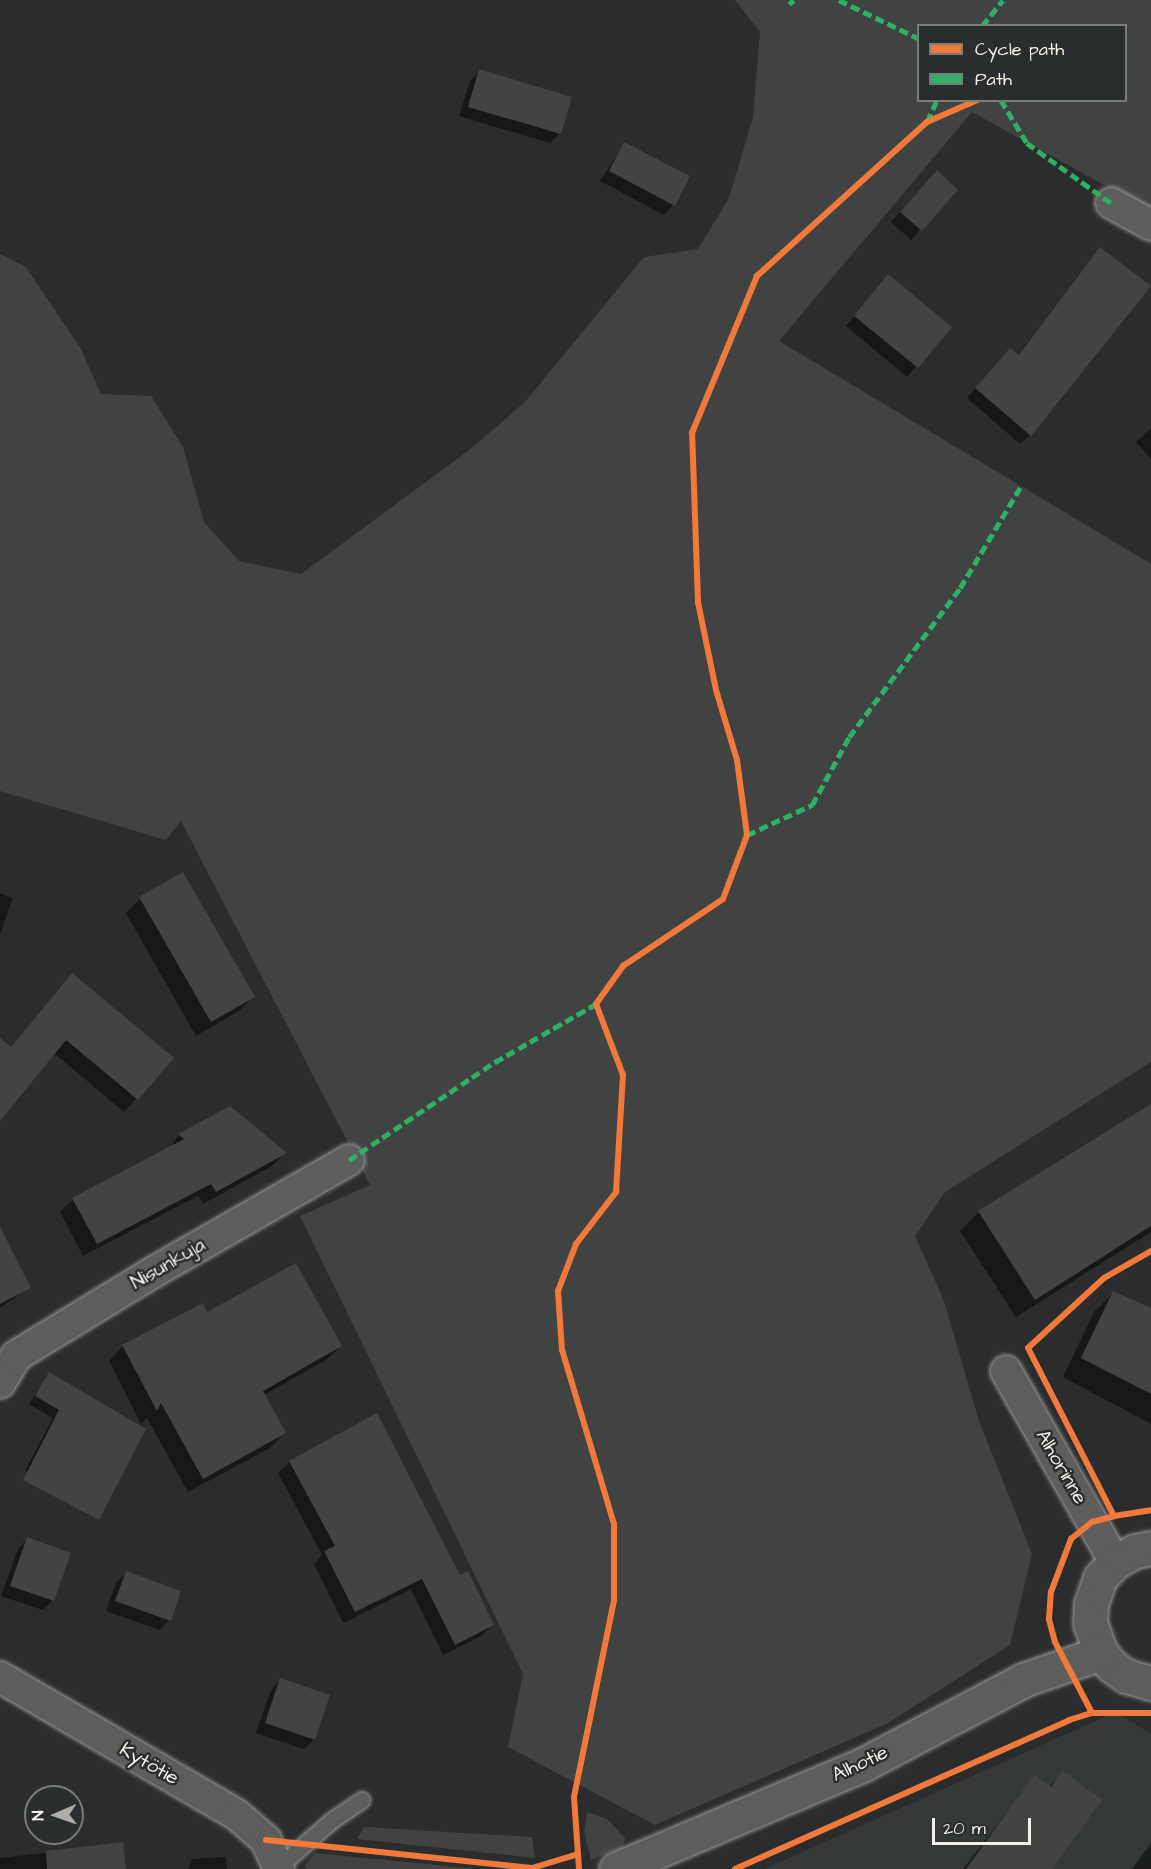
<!DOCTYPE html>
<meta charset="utf-8">
<style>
body{margin:0}
#map{position:relative;width:1151px;height:1869px;overflow:hidden;background:#2b2c2d;font-family:"Architects Daughter",sans-serif}
div>[style]{position:absolute}
[style*='--x']{left:calc(var(--x)*1px);top:calc(var(--y)*1px);width:calc(var(--w)*1px);rotate:calc(var(--a)*1deg)}
.built>*{inset:0;background:#353838}
.green>*{inset:0;background:#414242}
.shadow>*{inset:0;background:#0007}
.building>*{inset:0;background:#434344}
.roads{filter:drop-shadow(0 0 2px #979796) drop-shadow(0 0 2px #979796)}
.service>*{height:15px;margin:-7.5px;padding:0 7.5px;transform-origin:7.5px;border-radius:7.5px;background:#5d5d5c}
.minor>*{height:30px;margin:-15px;padding:0 15px;transform-origin:15px;border-radius:15px;background:#5d5d5c}
.tertiary>*{height:33px;margin:-16.5px;padding:0 16.5px;transform-origin:16.5px;border-radius:16.5px;background:#5d5d5c}
.quiet>*{height:4.5px;margin-top:-2.25px;transform-origin:0;background:repeating-linear-gradient(90deg,#2db169 0 9px,transparent 0 13.5px)}
.cycleway>*{height:6px;margin:-3px;padding:0 3px;transform-origin:3px;border-radius:3px;background:#f17a3a}
span{translate:-50% -50%;white-space:nowrap;text-align:center;line-height:1.15;-webkit-text-stroke:5px #2a2d2e;paint-order:stroke}
.street-label{font-size:20px;color:#f4f1e8}
.legend{position:absolute;left:917px;top:24px;width:210px;height:78px;box-sizing:border-box;background:#2a2d2e;border:2px solid #7b7b78;margin:0;padding:8px 10px;list-style:none;font-size:18px;color:#f4f1e8}
.legend li{display:flex;align-items:center;gap:12px;height:30px}
.legend b{width:30px;border:2px solid #7b7b78}
.north{position:absolute;left:24px;top:1785px;width:60px;height:60px;box-sizing:border-box;background:#2a2d2e;border:2px solid #7b7b78;border-radius:50%;rotate:268deg;font-size:16px;font-weight:700;line-height:24px;text-align:center;color:#f4f1e8}
.north::after{content:'';display:block;margin:auto;width:21px;height:27px;background:#aeaca7;clip-path:polygon(50% 0,100% 100%,50% 72%,0 100%)}
.scale{position:absolute;left:932px;top:1818px;width:99px;height:27px;box-sizing:border-box;border:3px solid #f4f1e8;border-top:0;padding-left:8px;font-size:18px;line-height:21px;white-space:nowrap;color:#f4f1e8;-webkit-text-stroke:4px #2a2d2e;paint-order:stroke}
</style>
<div id="map">
<div class="built">
<div style="clip-path:polygon(1116px 1712px,1151px 1734px,1151px 1869px,764px 1869px)"></div>
</div>
<div class="green">
<div style="clip-path:polygon(evenodd,735px 0,1151px 0,1151px 211px,972px 112px,779px 341px,1151px 564px,1151px 1062px,945px 1192px,915px 1236px,944px 1301px,979px 1421px,1032px 1554px,1010px 1645px,888px 1723px,655px 1825px,508px 1747px,523px 1674px,300px 1216px,370px 1185px,181px 821px,166px 840px,0 791px,0 254px,26px 267px,81px 349px,101px 394px,151px 396px,183px 447px,204px 522px,239px 561px,301px 574px,468px 451px,525px 402px,644px 257px,698px 249px,729px 198px,753px 117px,760px 32px,735px 0,918px 26px,1126px 26px,1126px 100px,918px 100px,918px 26px)"></div>
<div style="clip-path:polygon(587px 1812px,607px 1819px,625px 1838px,623px 1847px,591px 1860px,584px 1832px)"></div>
<div style="clip-path:polygon(364px 1827px,532px 1837px,535px 1858px,357px 1839px)"></div>
<div style="clip-path:polygon(315px 1853px,477px 1869px,307px 1869px,305px 1865px)"></div>
</div>
<div class="shadow">
<div style="clip-path:polygon(479px 71px,560px 134px,550px 143px,459px 116px,470px 81px)"></div>
<div style="clip-path:polygon(624px 144px,673px 205px,664px 215px,600px 181px)"></div>
<div style="clip-path:polygon(927px 182px,956px 190px,911px 240px,891px 222px)"></div>
<div style="clip-path:polygon(1101px 249px,1030px 435px,1020px 444px,967px 398px,1000px 359px,1018px 356px)"></div>
<div style="clip-path:polygon(879px 286px,950px 327px,907px 377px,846px 326px)"></div>
<div style="clip-path:polygon(1151px 428px,1151px 459px,1136px 442px)"></div>
<div style="clip-path:polygon(0 893px,13px 898px,0 934px)"></div>
<div style="clip-path:polygon(140px 899px,253px 997px,239px 1011px,196px 1036px,126px 913px)"></div>
<div style="clip-path:polygon(60px 988px,167px 1064px,124px 1112px,54px 1053px,0 1118px,0 1041px,10px 1048px)"></div>
<div style="clip-path:polygon(1151px 1106px,1151px 1232px,1016px 1317px,960px 1231px,979px 1212px)"></div>
<div style="clip-path:polygon(230px 1107px,285px 1153px,272px 1166px,203px 1204px,198px 1196px,83px 1256px,60px 1212px,73px 1199px,169px 1149px,179px 1135px)"></div>
<div style="clip-path:polygon(0 1237px,29px 1288px,0 1308px)"></div>
<div style="clip-path:polygon(1113px 1293px,1151px 1310px,1151px 1424px,1063px 1377px,1094px 1312px)"></div>
<div style="clip-path:polygon(207px 1315px,341px 1346px,326px 1360px,264px 1395px,284px 1433px,270px 1448px,188px 1492px,147px 1418px,141px 1424px,109px 1361px,123px 1346px)"></div>
<div style="clip-path:polygon(49px 1374px,104px 1493px,25px 1471px,53px 1418px,29px 1404px)"></div>
<div style="clip-path:polygon(290px 1462px,459px 1577px,492px 1625px,481px 1636px,443px 1655px,411px 1589px,343px 1623px,314px 1564px,322px 1555px,278px 1473px)"></div>
<div style="clip-path:polygon(27px 1539px,53px 1600px,43px 1610px,1px 1596px,18px 1549px)"></div>
<div style="clip-path:polygon(126px 1573px,169px 1620px,160px 1630px,106px 1611px,116px 1583px)"></div>
<div style="clip-path:polygon(280px 1680px,314px 1739px,304px 1749px,256px 1733px,271px 1690px)"></div>
<div style="clip-path:polygon(1063px 1773px,1050px 1869px,963px 1869px,1034px 1777px,1049px 1787px)"></div>
<div style="clip-path:polygon(1151px 1843px,1151px 1869px,1132px 1869px)"></div>
<div style="clip-path:polygon(122px 1844px,124px 1869px,0 1869px,0 1858px)"></div>
<div style="clip-path:polygon(226px 1857px,227px 1869px,188px 1869px,192px 1859px)"></div>
</div>
<div class="building">
<div style="clip-path:polygon(479px 69px,572px 97px,561px 134px,468px 107px)"></div>
<div style="clip-path:polygon(624px 142px,690px 176px,675px 206px,609px 171px)"></div>
<div style="clip-path:polygon(937px 170px,958px 190px,922px 231px,900px 212px)"></div>
<div style="clip-path:polygon(1100px 247px,1151px 286px,1031px 436px,975px 388px,1010px 348px,1019px 355px)"></div>
<div style="clip-path:polygon(888px 274px,952px 327px,918px 368px,854px 316px)"></div>
<div style="clip-path:polygon(183px 872px,255px 997px,211px 1022px,139px 897px)"></div>
<div style="clip-path:polygon(72px 973px,174px 1058px,138px 1100px,66px 1040px,0 1121px,0 1038px,11px 1047px)"></div>
<div style="clip-path:polygon(1151px 1104px,1151px 1226px,1035px 1300px,978px 1211px)"></div>
<div style="clip-path:polygon(230px 1106px,287px 1153px,216px 1192px,211px 1184px,97px 1244px,72px 1198px,184px 1139px,178px 1134px)"></div>
<div style="clip-path:polygon(0 1227px,31px 1288px,0 1304px)"></div>
<div style="clip-path:polygon(296px 1263px,342px 1346px,263px 1391px,286px 1433px,203px 1479px,161px 1403px,157px 1411px,122px 1345px,203px 1303px,207px 1312px)"></div>
<div style="clip-path:polygon(1113px 1291px,1151px 1308px,1151px 1394px,1081px 1358px)"></div>
<div style="clip-path:polygon(49px 1372px,146px 1429px,99px 1520px,23px 1480px,59px 1410px,35px 1396px)"></div>
<div style="clip-path:polygon(377px 1413px,460px 1575px,468px 1571px,494px 1625px,455px 1645px,422px 1579px,355px 1612px,324px 1551px,335px 1546px,289px 1461px)"></div>
<div style="clip-path:polygon(27px 1537px,71px 1553px,54px 1601px,10px 1586px)"></div>
<div style="clip-path:polygon(126px 1571px,181px 1591px,171px 1621px,115px 1601px)"></div>
<div style="clip-path:polygon(280px 1678px,330px 1695px,315px 1740px,265px 1723px)"></div>
<div style="clip-path:polygon(1063px 1771px,1102px 1800px,1052px 1869px,966px 1869px,1034px 1775px,1051px 1787px)"></div>
<div style="clip-path:polygon(123px 1842px,126px 1869px,47px 1869px,46px 1851px)"></div>
</div>
<div class="roads">
<div class="service">
<div style="--x:278;--y:1867;--w:72;--a:-41"></div>
<div style="--x:332;--y:1820;--w:36;--a:-34"></div>
</div>
<div class="minor">
<div style="--x:1111;--y:203;--w:46;--a:28.8"></div>
<div style="--x:1006;--y:1371;--w:220;--a:60.3"></div>
<div style="--x:0;--y:1383;--w:31;--a:-59"></div>
<div style="--x:16;--y:1356;--w:165;--a:-31.4"></div>
<div style="--x:157;--y:1270;--w:221;--a:-29.8"></div>
<div style="--x:0;--y:1677;--w:274;--a:30.2"></div>
<div style="--x:237;--y:1815;--w:38;--a:41"></div>
<div style="--x:266;--y:1840;--w:32;--a:66"></div>
</div>
<div class="tertiary">
<div style="--x:1151;--y:1548;--w:16;--a:169"></div>
<div style="--x:1135;--y:1551;--w:23;--a:151"></div>
<div style="--x:1115;--y:1562;--w:22;--a:133"></div>
<div style="--x:1100;--y:1578;--w:28;--a:109"></div>
<div style="--x:1091;--y:1604;--w:19;--a:93"></div>
<div style="--x:1090;--y:1623;--w:32;--a:70"></div>
<div style="--x:1101;--y:1653;--w:17;--a:50"></div>
<div style="--x:1112;--y:1666;--w:17;--a:36"></div>
<div style="--x:1126;--y:1676;--w:26;--a:16"></div>
<div style="--x:616;--y:1869;--w:269;--a:-22.9"></div>
<div style="--x:864;--y:1764;--w:180;--a:-27.8"></div>
<div style="--x:1023;--y:1680;--w:83;--a:-19.1"></div>
</div>
</div>
<div class="quiet">
<div style="--x:839;--y:0;--w:88;--a:25.7"></div>
<div style="--x:789;--y:4;--w:6;--a:-39"></div>
<div style="--x:982;--y:26;--w:33;--a:-51"></div>
<div style="--x:1001;--y:100;--w:50;--a:58.8"></div>
<div style="--x:1027;--y:143;--w:103;--a:35.5"></div>
<div style="--x:927;--y:122;--w:24;--a:-66"></div>
<div style="--x:747;--y:835;--w:72;--a:-24.8"></div>
<div style="--x:812;--y:805;--w:77;--a:-61.4"></div>
<div style="--x:849;--y:737;--w:186;--a:-53.3"></div>
<div style="--x:960;--y:588;--w:119;--a:-59.1"></div>
<div style="--x:349;--y:1160;--w:176;--a:-33.9"></div>
<div style="--x:495;--y:1062;--w:116;--a:-29.9"></div>
</div>
<div class="cycleway">
<div style="--x:1151;--y:1251;--w:54;--a:150.1"></div>
<div style="--x:1104;--y:1278;--w:103;--a:137.4"></div>
<div style="--x:1028;--y:1348;--w:189;--a:62.9"></div>
<div style="--x:1114;--y:1516;--w:37;--a:-9"></div>
<div style="--x:1092;--y:1713;--w:80;--a:-117.5"></div>
<div style="--x:1055;--y:1642;--w:24;--a:-105"></div>
<div style="--x:1049;--y:1619;--w:27;--a:-86"></div>
<div style="--x:1051;--y:1592;--w:57;--a:-69.3"></div>
<div style="--x:1071;--y:1539;--w:27;--a:-39"></div>
<div style="--x:1092;--y:1522;--w:23;--a:-15"></div>
<div style="--x:266;--y:1840;--w:267;--a:6"></div>
<div style="--x:532;--y:1868;--w:48;--a:-16.9"></div>
<div style="--x:578;--y:1854;--w:15;--a:86"></div>
<div style="--x:578;--y:1854;--w:57;--a:-94"></div>
<div style="--x:574;--y:1797;--w:201;--a:-78.5"></div>
<div style="--x:614;--y:1600;--w:76;--a:-90"></div>
<div style="--x:614;--y:1524;--w:182;--a:-106.6"></div>
<div style="--x:562;--y:1350;--w:59;--a:-93.9"></div>
<div style="--x:558;--y:1291;--w:50;--a:-69"></div>
<div style="--x:576;--y:1244;--w:66;--a:-52.4"></div>
<div style="--x:616;--y:1192;--w:117;--a:-86.6"></div>
<div style="--x:623;--y:1075;--w:76;--a:-110.8"></div>
<div style="--x:596;--y:1004;--w:47;--a:-54.6"></div>
<div style="--x:623;--y:966;--w:120;--a:-33.8"></div>
<div style="--x:723;--y:899;--w:68;--a:-69.4"></div>
<div style="--x:747;--y:835;--w:76;--a:-97.6"></div>
<div style="--x:737;--y:760;--w:73;--a:-106.7"></div>
<div style="--x:716;--y:690;--w:90;--a:-101.6"></div>
<div style="--x:698;--y:602;--w:169;--a:-92"></div>
<div style="--x:692;--y:433;--w:170;--a:-67.5"></div>
<div style="--x:757;--y:276;--w:229;--a:-42.2"></div>
<div style="--x:927;--y:122;--w:55;--a:-23.7"></div>
<div style="--x:735;--y:1869;--w:366;--a:-24"></div>
<div style="--x:1069;--y:1720;--w:24;--a:-17"></div>
<div style="--x:1092;--y:1713;--w:59;--a:0"></div>
</div>
<div class="street-label">
<span style="left:168px;top:1264px;rotate:-30deg">Nisunkuja</span>
<span style="left:1061px;top:1467px;rotate:60deg">Alhorinne</span>
<span style="left:149px;top:1764px;rotate:30deg">Kytötie</span>
<span style="left:860px;top:1764px;rotate:-25deg">Alhotie</span>
</div>
<ul class="legend">
<li><b style="height:8px;background:#f17a3a"></b>Cycle path</li>
<li><b style="height:8px;background:#2db169"></b>Path</li>
</ul>
<div class="north">N</div>
<div class="scale">20 m</div>
</div>
